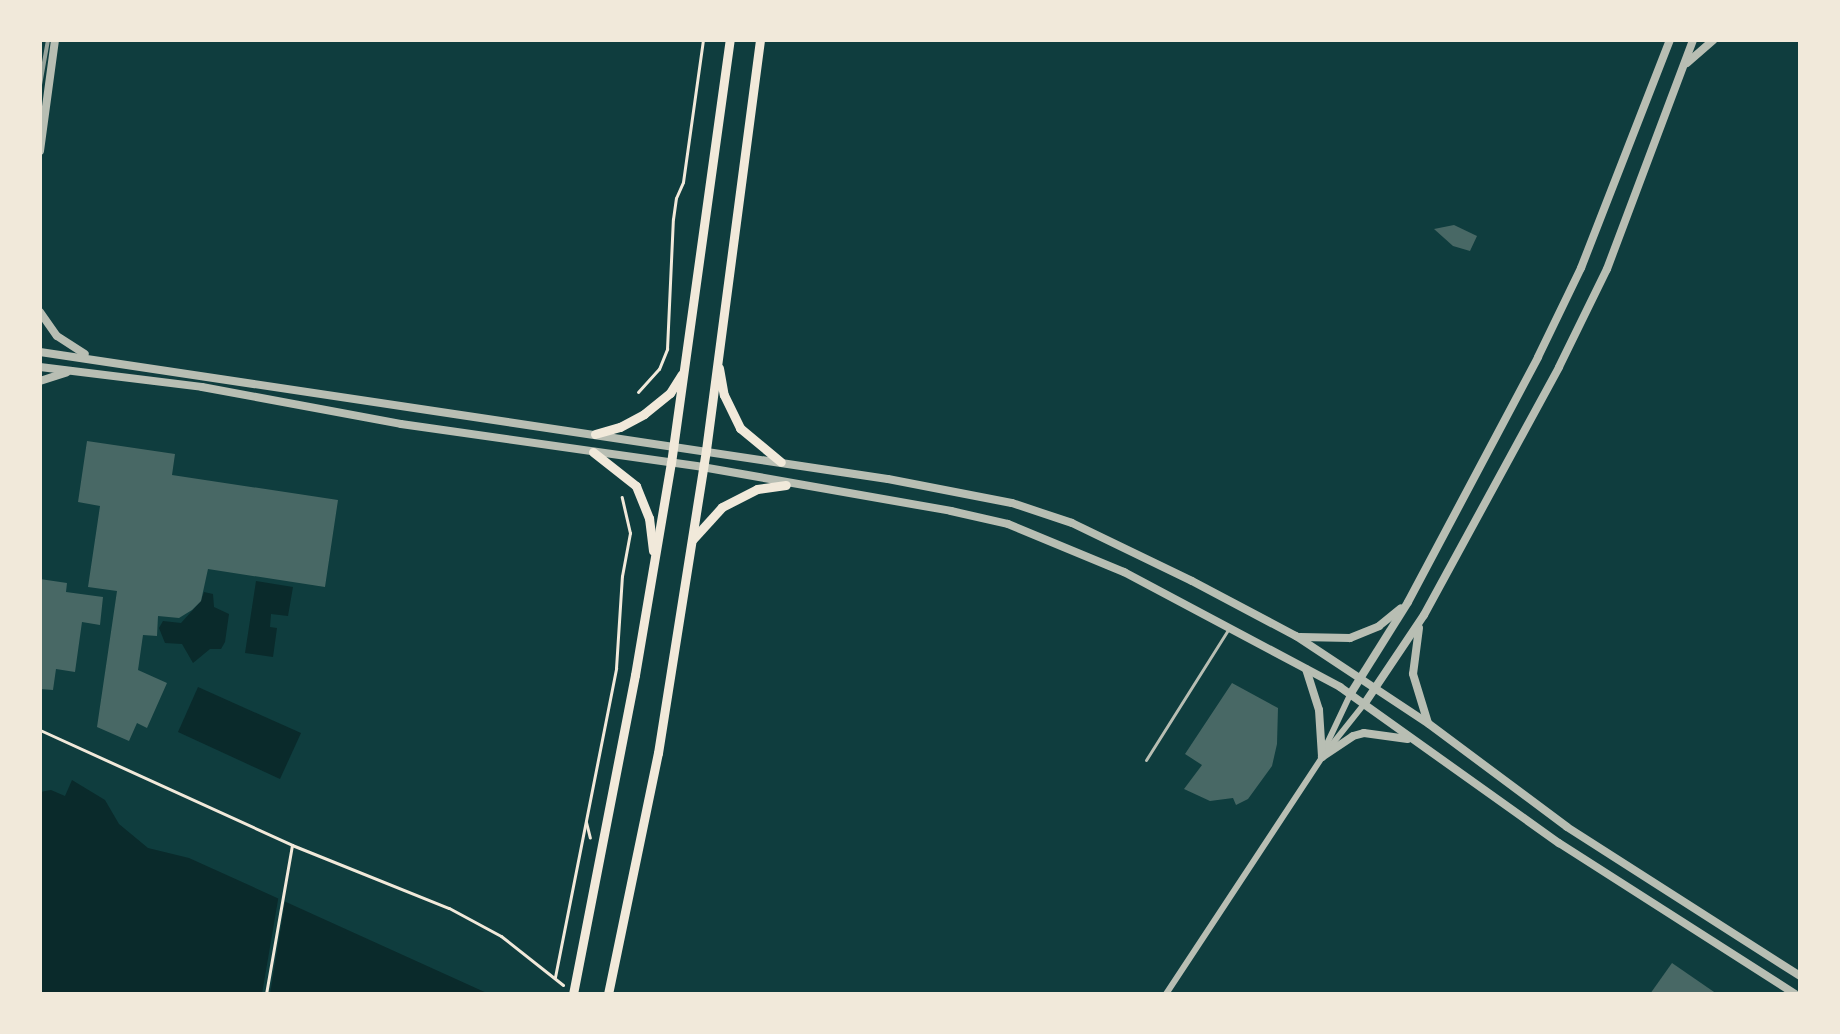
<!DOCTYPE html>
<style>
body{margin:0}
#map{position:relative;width:1840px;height:1034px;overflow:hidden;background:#0f3d3e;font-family:"DejaVu Sans",sans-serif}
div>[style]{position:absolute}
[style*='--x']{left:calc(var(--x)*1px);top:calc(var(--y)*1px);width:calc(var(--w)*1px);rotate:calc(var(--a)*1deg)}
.water>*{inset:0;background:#0a2a2b}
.pier>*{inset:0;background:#0f3d3e}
.building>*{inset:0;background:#486865}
.path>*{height:3px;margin:-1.5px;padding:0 1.5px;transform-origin:1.5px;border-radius:1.5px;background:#f1e9da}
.service>*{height:3px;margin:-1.5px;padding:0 1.5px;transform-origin:1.5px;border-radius:1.5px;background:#b8beb3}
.minor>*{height:6px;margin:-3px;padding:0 3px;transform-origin:3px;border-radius:3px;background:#b8beb3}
.tertiary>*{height:8px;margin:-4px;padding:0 4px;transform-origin:4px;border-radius:4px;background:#b8beb3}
.secondary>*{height:9px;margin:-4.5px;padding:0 4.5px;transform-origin:4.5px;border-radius:4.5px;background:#f1e9da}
.rail>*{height:4px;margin:-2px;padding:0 2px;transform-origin:2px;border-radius:2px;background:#97a49c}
span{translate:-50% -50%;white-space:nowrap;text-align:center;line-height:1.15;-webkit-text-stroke:8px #f1e9da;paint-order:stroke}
.frame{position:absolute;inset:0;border:42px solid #f1e9da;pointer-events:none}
</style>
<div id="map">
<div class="water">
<div style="clip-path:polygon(256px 581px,293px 587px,288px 616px,271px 614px,270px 627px,277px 628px,273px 657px,245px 653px)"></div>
<div style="clip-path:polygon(204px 592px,213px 594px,214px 607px,229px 614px,225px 642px,221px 649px,210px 649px,193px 663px,182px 644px,165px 643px,159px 628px,163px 621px,181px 623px,201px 601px)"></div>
<div style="clip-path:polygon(198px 687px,301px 733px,280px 779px,178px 732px)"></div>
<div style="clip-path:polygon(72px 780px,105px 800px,119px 824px,148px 848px,189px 858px,489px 994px,40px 994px,40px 792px,51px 790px,65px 796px)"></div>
</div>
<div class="pier">
<div style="clip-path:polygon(279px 894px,286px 896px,270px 994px,262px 994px)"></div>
</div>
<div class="building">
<div style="clip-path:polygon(1454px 225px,1477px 236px,1470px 251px,1453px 246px,1434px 229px)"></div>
<div style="clip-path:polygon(87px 441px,175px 454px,172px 475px,338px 500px,325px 587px,208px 569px,201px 601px,192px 610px,179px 618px,158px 616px,157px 636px,143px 635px,138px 670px,167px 683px,147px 728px,137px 723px,129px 741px,97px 727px,117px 591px,88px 587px,100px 506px,78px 502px)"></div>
<div style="clip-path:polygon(40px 579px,67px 583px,66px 592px,103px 597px,100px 625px,82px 622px,75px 672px,56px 669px,53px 690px,40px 689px)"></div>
<div style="clip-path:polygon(1232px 683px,1278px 708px,1277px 744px,1272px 766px,1248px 799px,1236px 805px,1233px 798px,1210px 801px,1184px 789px,1202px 765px,1185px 754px)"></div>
<div style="clip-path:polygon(1672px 963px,1717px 994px,1650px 994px)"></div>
</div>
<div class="path">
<div style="--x:638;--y:392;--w:31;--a:-48"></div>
<div style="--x:659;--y:369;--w:22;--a:-68"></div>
<div style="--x:667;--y:349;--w:130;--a:-87.4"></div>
<div style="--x:673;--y:219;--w:21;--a:-82"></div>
<div style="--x:676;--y:198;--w:17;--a:-66"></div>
<div style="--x:683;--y:182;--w:143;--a:-82"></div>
<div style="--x:40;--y:730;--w:277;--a:24.5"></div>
<div style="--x:292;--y:845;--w:169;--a:21.9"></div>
<div style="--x:449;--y:908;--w:59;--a:28.3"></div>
<div style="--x:501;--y:936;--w:79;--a:38.3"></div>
<div style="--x:586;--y:822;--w:16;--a:76"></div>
<div style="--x:555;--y:977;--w:315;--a:-78.8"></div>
<div style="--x:616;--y:668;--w:92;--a:-86.3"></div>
<div style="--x:622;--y:576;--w:44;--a:-79.5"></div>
<div style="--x:630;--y:533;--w:37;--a:-103"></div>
<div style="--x:266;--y:994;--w:151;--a:-80.1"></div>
</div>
<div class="service">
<div style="--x:1146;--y:760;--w:156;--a:-57.8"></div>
</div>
<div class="minor">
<div style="--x:1324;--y:750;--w:63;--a:-64.7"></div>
<div style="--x:1166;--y:994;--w:284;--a:-56.6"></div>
<div style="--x:1322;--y:757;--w:69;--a:-51.5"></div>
</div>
<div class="tertiary">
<div style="--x:1687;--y:63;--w:35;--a:-41"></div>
<div style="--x:40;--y:151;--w:112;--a:-82.3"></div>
<div style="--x:40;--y:312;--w:29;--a:55"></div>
<div style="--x:57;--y:336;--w:33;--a:33"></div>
<div style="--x:40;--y:352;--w:857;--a:8.52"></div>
<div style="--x:888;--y:479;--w:126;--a:11"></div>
<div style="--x:1012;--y:503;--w:63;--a:18.4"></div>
<div style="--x:1072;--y:523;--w:133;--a:25.8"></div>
<div style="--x:1192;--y:581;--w:118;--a:27.9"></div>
<div style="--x:1296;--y:636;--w:159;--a:33.5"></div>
<div style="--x:1429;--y:724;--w:172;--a:36.7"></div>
<div style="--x:1567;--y:827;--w:277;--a:32.6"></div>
<div style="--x:40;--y:367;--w:163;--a:7"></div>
<div style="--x:202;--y:387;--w:202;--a:10.5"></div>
<div style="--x:401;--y:424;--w:304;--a:8.1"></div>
<div style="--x:702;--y:467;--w:253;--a:10"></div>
<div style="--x:951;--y:511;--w:58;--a:12.8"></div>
<div style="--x:1008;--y:524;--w:126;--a:22.5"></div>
<div style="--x:1124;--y:572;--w:245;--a:28"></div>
<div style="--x:1340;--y:687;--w:269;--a:35.5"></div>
<div style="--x:1559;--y:843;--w:280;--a:32.6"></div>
<div style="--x:40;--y:381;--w:28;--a:-18"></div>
<div style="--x:1419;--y:628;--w:46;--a:97.4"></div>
<div style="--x:1413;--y:674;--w:51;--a:73"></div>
<div style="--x:1300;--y:637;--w:50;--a:1.1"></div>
<div style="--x:1350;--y:638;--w:31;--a:-22"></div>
<div style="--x:1379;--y:626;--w:28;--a:-39"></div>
<div style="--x:1306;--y:669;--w:43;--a:72.4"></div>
<div style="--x:1319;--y:710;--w:47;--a:86.3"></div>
<div style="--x:1351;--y:693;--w:107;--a:-57.9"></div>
<div style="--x:1408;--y:602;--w:277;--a:-62"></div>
<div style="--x:1538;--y:357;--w:99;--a:-64.2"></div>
<div style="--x:1581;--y:268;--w:245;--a:-68.7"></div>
<div style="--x:1365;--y:703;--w:106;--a:-56.2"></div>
<div style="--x:1424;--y:615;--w:282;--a:-61.4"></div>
<div style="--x:1559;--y:367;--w:109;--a:-63.9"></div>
<div style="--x:1607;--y:269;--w:245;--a:-69.4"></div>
<div style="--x:1322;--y:757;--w:37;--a:-34"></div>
<div style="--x:1353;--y:736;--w:11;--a:-15"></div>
<div style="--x:1364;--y:733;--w:44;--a:7.8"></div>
</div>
<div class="secondary">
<div style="--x:719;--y:368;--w:27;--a:80"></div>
<div style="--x:724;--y:395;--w:37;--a:64"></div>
<div style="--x:740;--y:428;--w:53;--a:39.7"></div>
<div style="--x:595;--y:434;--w:26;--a:-16"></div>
<div style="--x:620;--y:427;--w:27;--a:-28"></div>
<div style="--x:644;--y:414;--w:33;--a:-39"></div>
<div style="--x:670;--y:393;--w:22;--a:-58"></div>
<div style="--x:593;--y:452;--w:55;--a:38.3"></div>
<div style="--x:636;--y:486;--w:35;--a:68"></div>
<div style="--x:649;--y:518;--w:33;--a:83"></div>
<div style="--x:693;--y:539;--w:43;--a:-47.8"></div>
<div style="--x:722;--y:507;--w:39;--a:-27"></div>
<div style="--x:757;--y:489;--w:29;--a:-8"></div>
<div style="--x:573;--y:994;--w:325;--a:-79"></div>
<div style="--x:635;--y:675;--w:215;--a:-80.4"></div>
<div style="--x:671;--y:463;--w:427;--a:-82.1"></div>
<div style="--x:608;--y:994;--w:246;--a:-78.3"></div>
<div style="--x:658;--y:753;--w:307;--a:-81"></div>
<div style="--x:706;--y:450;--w:414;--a:-82.5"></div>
</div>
<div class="rail">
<div style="--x:40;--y:85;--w:46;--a:-79.9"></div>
</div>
<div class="frame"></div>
</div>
